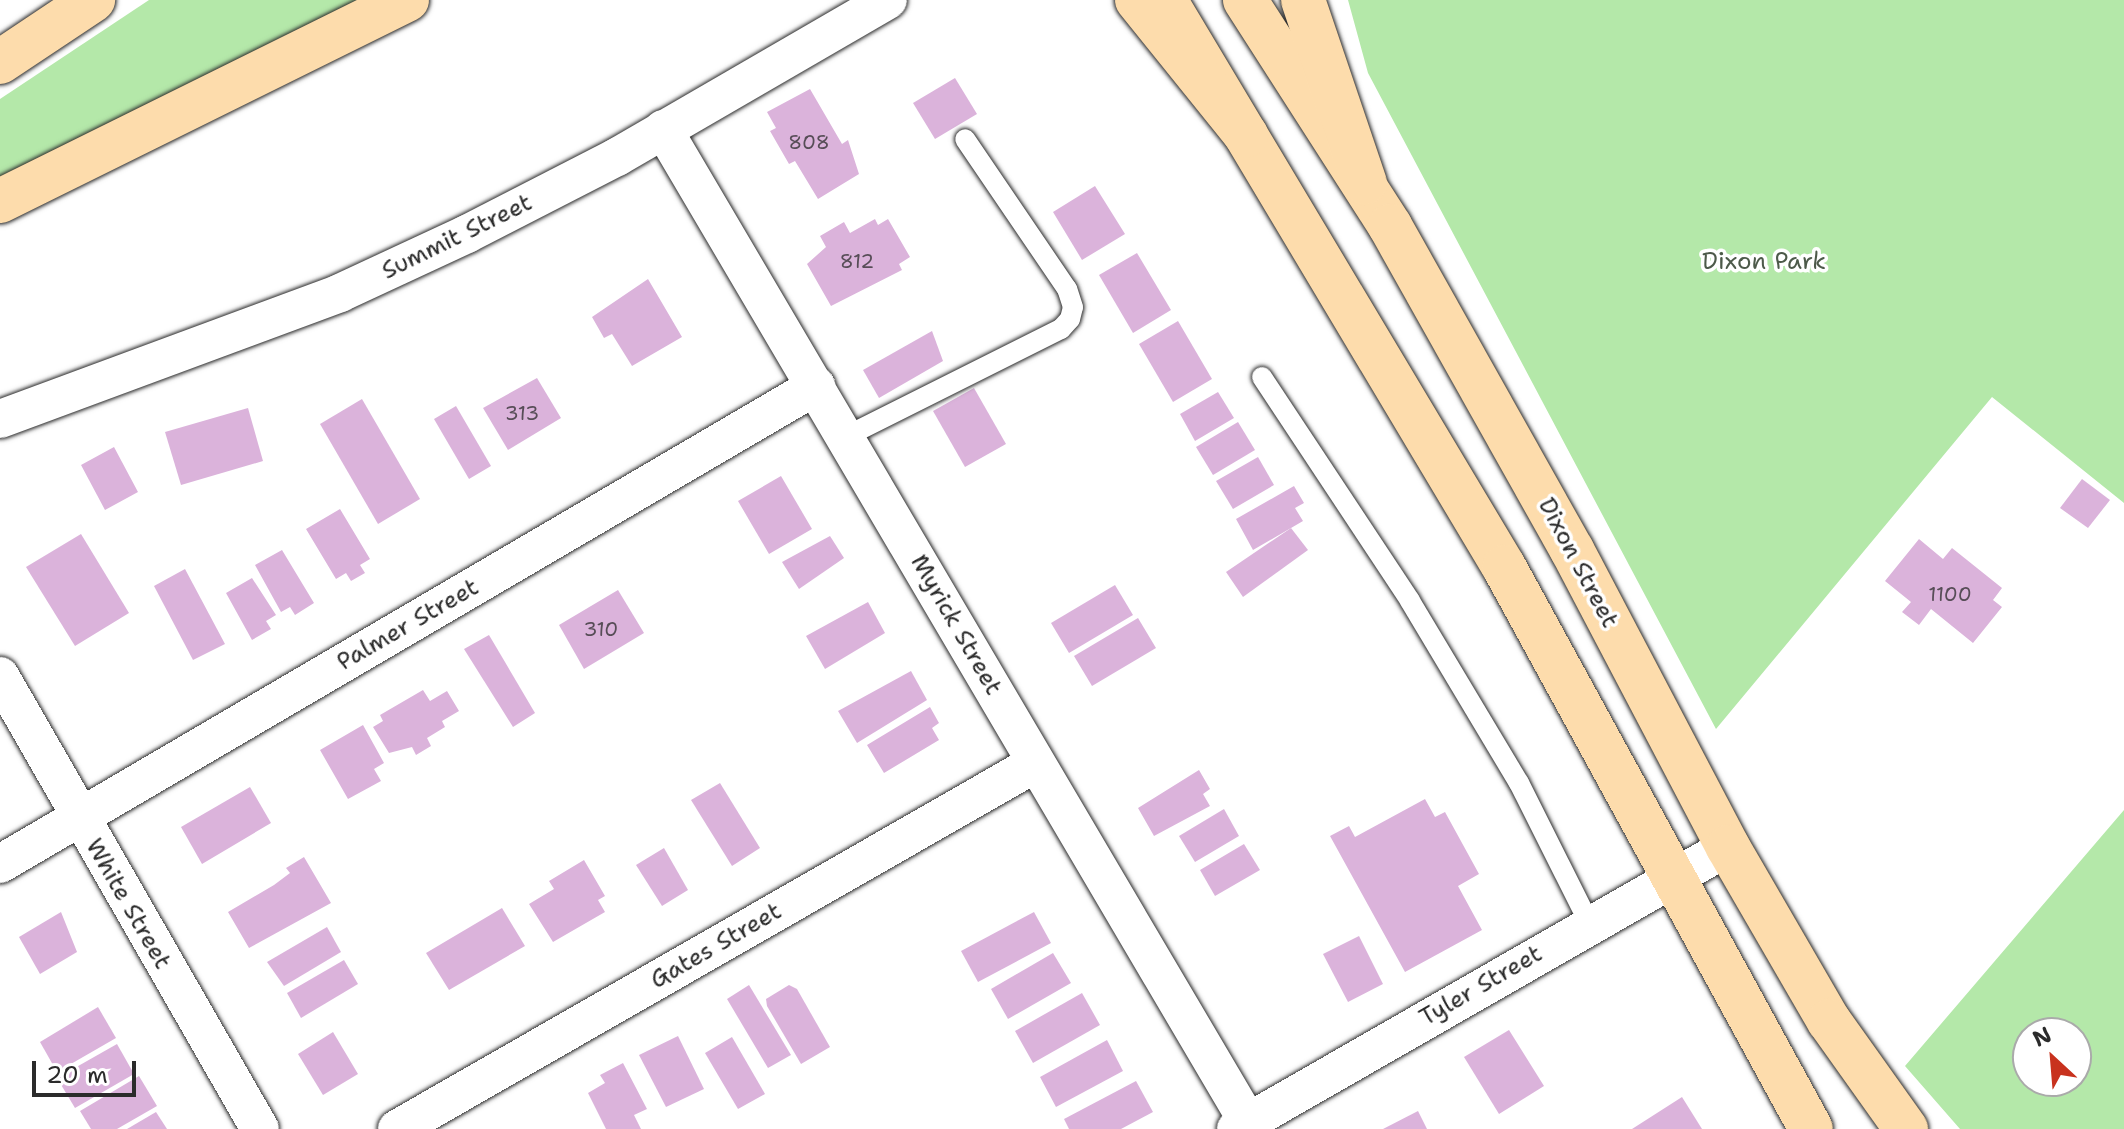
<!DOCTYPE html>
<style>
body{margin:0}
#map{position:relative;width:2124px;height:1129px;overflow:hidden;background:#fff;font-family:"Shantell Sans",sans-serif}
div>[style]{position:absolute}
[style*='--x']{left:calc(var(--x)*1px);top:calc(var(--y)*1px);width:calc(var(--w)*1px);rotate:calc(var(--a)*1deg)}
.green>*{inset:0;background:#b4e8a9}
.building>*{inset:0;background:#dbb3db}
.roads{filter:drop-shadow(0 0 2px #2b2b2b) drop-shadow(0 0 2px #2b2b2b)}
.lane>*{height:20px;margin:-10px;padding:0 10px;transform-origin:10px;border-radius:10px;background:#fff}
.street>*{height:38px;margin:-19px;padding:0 19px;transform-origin:19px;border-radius:19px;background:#fff}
.primary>*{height:44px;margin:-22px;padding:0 22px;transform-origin:22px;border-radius:22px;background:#fddcac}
.highway>*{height:44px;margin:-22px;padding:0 22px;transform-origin:22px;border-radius:22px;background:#fddcac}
span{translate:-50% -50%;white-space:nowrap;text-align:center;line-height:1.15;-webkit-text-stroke:7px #fff;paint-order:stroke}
.number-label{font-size:20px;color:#574d57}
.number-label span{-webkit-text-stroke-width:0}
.street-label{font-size:24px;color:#2b2b2b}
.park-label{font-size:24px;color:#4d5a4a}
.north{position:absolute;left:2012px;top:1017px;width:80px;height:80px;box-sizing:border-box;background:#fff;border:2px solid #aaa;border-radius:50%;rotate:334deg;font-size:22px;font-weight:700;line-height:32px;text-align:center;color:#2b2b2b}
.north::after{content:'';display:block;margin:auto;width:28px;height:36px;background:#c8321e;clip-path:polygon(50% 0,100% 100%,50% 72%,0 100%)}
.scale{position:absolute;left:32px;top:1061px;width:104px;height:36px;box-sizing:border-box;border:4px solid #2b2b2b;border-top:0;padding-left:10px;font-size:24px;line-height:28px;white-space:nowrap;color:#2b2b2b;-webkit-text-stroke:6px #fff;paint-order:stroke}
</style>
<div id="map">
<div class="green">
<div style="clip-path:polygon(149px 0,365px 0,0 177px,0 99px)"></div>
<div style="clip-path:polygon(1348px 0,2124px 0,2124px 503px,1992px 397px,1716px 729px,1368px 73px)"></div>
<div style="clip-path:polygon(evenodd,2124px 810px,2124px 1129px,1960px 1129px,1905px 1066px,2124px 810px,2028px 1033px,2076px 1033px,2076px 1081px,2028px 1081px,2028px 1033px)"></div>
</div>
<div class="building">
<div style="clip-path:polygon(955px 78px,977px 114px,935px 139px,913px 103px)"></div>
<div style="clip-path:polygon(810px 89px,842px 144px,848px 140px,859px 174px,818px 199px,795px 161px,789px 164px,770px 131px,776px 128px,767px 112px)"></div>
<div style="clip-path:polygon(1095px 186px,1125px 234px,1082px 260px,1053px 212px)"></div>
<div style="clip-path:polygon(875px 219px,878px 225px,888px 219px,910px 257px,899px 264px,902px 270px,831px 306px,807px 264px,826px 247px,820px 236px,844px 222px,850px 233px)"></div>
<div style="clip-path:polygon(1137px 253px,1171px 310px,1133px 333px,1099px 275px)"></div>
<div style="clip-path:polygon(648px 279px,682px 337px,632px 366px,612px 334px,604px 338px,592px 317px)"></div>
<div style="clip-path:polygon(1178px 321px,1212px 379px,1173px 402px,1139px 344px)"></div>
<div style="clip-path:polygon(932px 331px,943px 361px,879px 398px,863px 370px)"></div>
<div style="clip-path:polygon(537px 378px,561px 418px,508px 450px,483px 408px)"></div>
<div style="clip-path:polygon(974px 388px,1006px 444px,965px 467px,933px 411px)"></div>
<div style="clip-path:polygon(1218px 392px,1234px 418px,1195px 441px,1180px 414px)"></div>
<div style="clip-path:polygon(362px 399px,420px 499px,378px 524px,320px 424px)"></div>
<div style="clip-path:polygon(456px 406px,491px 466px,469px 479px,434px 419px)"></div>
<div style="clip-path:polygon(248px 408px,263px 461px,181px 485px,165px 432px)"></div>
<div style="clip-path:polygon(1238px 422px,1255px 450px,1213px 475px,1196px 447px)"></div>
<div style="clip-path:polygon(114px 447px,138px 492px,105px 510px,81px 465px)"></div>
<div style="clip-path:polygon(1258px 457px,1274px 485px,1233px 509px,1216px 481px)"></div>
<div style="clip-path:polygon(781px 476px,812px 529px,769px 554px,738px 501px)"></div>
<div style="clip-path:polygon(2082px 479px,2110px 500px,2088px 528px,2060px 508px)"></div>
<div style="clip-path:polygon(1294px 486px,1304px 503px,1295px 508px,1303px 521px,1253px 550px,1236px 519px)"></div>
<div style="clip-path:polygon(340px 509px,370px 559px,360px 565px,365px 573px,351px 581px,346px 573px,336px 579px,306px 529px)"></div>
<div style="clip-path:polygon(1291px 528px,1308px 550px,1243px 597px,1226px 572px)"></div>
<div style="clip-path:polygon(81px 534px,129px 613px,75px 646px,26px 567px)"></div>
<div style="clip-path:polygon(830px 536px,844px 558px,799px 589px,782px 562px)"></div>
<div style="clip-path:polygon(1919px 539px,1943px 559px,1952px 548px,2002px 588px,1993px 600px,2002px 607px,1973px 643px,1931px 609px,1919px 625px,1902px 612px,1911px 602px,1885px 581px)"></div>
<div style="clip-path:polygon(282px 550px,314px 603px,295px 615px,290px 607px,281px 612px,255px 565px)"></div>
<div style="clip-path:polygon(185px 569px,225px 644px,193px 660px,154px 586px)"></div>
<div style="clip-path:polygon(252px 578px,276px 615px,266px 621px,271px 629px,252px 640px,226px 593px)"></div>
<div style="clip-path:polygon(1115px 585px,1133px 615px,1069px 653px,1051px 623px)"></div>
<div style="clip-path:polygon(618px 590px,644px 633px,584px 669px,559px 625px)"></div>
<div style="clip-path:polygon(868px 602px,885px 633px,825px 669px,806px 636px)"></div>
<div style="clip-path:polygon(1138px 618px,1156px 648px,1092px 686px,1074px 656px)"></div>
<div style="clip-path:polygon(489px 635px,535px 713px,513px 727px,464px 649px)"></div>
<div style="clip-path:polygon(911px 671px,927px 700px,857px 743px,838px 711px)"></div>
<div style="clip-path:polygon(423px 690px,430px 701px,447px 691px,459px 711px,442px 721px,445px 727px,427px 738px,431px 746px,416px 755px,412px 747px,389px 753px,373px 727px,383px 721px,380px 715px)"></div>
<div style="clip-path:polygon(930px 707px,939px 723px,932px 728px,939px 740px,884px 773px,867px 745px)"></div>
<div style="clip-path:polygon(363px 725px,384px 763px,374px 769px,381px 781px,348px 799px,320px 750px)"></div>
<div style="clip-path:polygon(1199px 770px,1210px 789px,1203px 794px,1210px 806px,1154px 836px,1138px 808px)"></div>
<div style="clip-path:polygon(720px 783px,760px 848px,732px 866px,691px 800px)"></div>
<div style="clip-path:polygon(250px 787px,271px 823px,202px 864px,181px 827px)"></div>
<div style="clip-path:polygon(1425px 799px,1435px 817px,1445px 812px,1479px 874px,1458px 886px,1482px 930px,1405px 972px,1330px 836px,1349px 826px,1355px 837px)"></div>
<div style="clip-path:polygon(1224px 809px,1239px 836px,1195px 862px,1179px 836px)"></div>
<div style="clip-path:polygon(1244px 844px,1260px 870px,1215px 896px,1200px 870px)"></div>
<div style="clip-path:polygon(664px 848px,688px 890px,662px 906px,636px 865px)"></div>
<div style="clip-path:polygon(304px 857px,331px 903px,249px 948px,228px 912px,274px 885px,290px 873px,286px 868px)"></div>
<div style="clip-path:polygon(584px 860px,605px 896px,598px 900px,605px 912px,553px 942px,529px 904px,554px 889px,549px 881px)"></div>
<div style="clip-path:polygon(502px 908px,525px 946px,449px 990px,426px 953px)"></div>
<div style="clip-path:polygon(61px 912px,77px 952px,40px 974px,19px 937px)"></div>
<div style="clip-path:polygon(1034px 912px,1051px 943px,978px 982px,961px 951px)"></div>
<div style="clip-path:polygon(327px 927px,341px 952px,284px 986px,267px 962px)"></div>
<div style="clip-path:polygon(1359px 936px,1383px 984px,1348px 1002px,1323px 954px)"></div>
<div style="clip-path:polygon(1053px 953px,1071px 983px,1008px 1019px,991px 989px)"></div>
<div style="clip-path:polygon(344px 960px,358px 984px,301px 1018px,287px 993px)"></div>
<div style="clip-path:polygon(749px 985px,791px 1055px,768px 1068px,727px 999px)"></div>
<div style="clip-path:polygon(789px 985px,797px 989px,830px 1047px,801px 1064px,767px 1006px,766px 999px)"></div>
<div style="clip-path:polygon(1082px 993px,1100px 1025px,1033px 1063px,1015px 1031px)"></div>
<div style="clip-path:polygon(98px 1007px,116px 1038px,57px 1072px,40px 1042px)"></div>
<div style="clip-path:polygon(1509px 1030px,1544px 1086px,1499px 1114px,1464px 1057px)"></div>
<div style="clip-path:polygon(333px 1032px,358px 1074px,323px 1095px,298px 1054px)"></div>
<div style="clip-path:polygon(678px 1036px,704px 1089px,666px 1107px,639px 1055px)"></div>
<div style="clip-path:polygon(732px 1037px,765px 1094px,738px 1109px,705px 1053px)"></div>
<div style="clip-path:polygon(1107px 1040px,1123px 1071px,1056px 1107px,1040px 1077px)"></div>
<div style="clip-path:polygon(117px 1044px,134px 1074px,75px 1108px,57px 1078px)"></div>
<div style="clip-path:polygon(623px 1063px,647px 1109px,634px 1115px,641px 1129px,606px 1129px,588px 1093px,605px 1083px,600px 1075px)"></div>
<div style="clip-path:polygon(139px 1076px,157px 1106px,117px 1129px,91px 1129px,80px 1111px)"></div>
<div style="clip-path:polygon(1136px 1081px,1153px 1112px,1121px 1129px,1069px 1129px,1064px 1119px)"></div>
<div style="clip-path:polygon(1682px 1097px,1702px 1129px,1632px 1129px)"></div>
<div style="clip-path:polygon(1418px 1111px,1427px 1129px,1383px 1129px)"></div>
<div style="clip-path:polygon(156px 1112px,167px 1129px,127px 1129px)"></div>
</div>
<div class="roads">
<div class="lane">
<div style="--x:1262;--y:377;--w:268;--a:56.5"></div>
<div style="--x:1410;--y:601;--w:212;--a:59.1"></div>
<div style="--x:1519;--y:783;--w:157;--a:63.4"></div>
<div style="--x:847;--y:436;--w:239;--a:-26.6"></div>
<div style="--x:1061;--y:329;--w:13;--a:-48"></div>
<div style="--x:1070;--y:319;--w:12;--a:-76"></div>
<div style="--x:1073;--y:307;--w:19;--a:-108"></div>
<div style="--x:1067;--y:289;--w:181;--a:-124.2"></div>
</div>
<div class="street">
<div style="--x:663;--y:129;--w:1153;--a:59.5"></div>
<div style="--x:0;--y:419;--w:363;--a:-20.3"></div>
<div style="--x:340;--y:293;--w:140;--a:-24.9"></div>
<div style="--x:467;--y:234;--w:169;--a:-27.2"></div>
<div style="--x:617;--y:157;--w:313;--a:-30.1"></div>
<div style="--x:0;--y:676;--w:522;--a:60.15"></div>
<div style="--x:0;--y:864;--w:946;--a:-30.36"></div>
<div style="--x:397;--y:1129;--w:736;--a:-29.8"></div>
<div style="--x:1236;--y:1129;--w:567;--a:-29.82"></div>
</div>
<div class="primary">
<div style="--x:1165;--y:0;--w:661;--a:59.13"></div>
<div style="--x:1504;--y:567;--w:640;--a:61.35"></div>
<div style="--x:1245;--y:0;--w:269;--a:57.3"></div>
<div style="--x:1390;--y:226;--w:372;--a:60.7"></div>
<div style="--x:1572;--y:550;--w:335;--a:62.3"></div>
<div style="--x:1728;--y:847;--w:201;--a:59.9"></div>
<div style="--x:1829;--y:1021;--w:133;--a:54.5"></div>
</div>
<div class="highway">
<div style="--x:1137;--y:0;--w:174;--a:51.1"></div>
<div style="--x:1303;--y:0;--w:193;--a:71.3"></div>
<div style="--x:0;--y:62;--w:112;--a:-33.7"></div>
<div style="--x:0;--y:201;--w:454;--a:-26.3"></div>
</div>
</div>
<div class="number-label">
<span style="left:809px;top:142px">808</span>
<span style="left:857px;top:261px">812</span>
<span style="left:522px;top:413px">313</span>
<span style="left:1950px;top:594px">1100</span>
<span style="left:601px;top:629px">310</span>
</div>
<div class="street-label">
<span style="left:457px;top:237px;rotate:-26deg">Summit Street</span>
<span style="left:1578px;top:563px;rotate:62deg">Dixon Street</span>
<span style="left:408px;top:625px;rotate:-30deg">Palmer Street</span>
<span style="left:956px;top:625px;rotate:60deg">Myrick Street</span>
<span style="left:128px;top:904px;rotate:60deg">White Street</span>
<span style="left:716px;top:946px;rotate:-30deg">Gates Street</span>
<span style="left:1481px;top:986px;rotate:-30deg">Tyler Street</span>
</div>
<div class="park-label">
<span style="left:1764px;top:262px">Dixon Park</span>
</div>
<div class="north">N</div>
<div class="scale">20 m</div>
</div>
